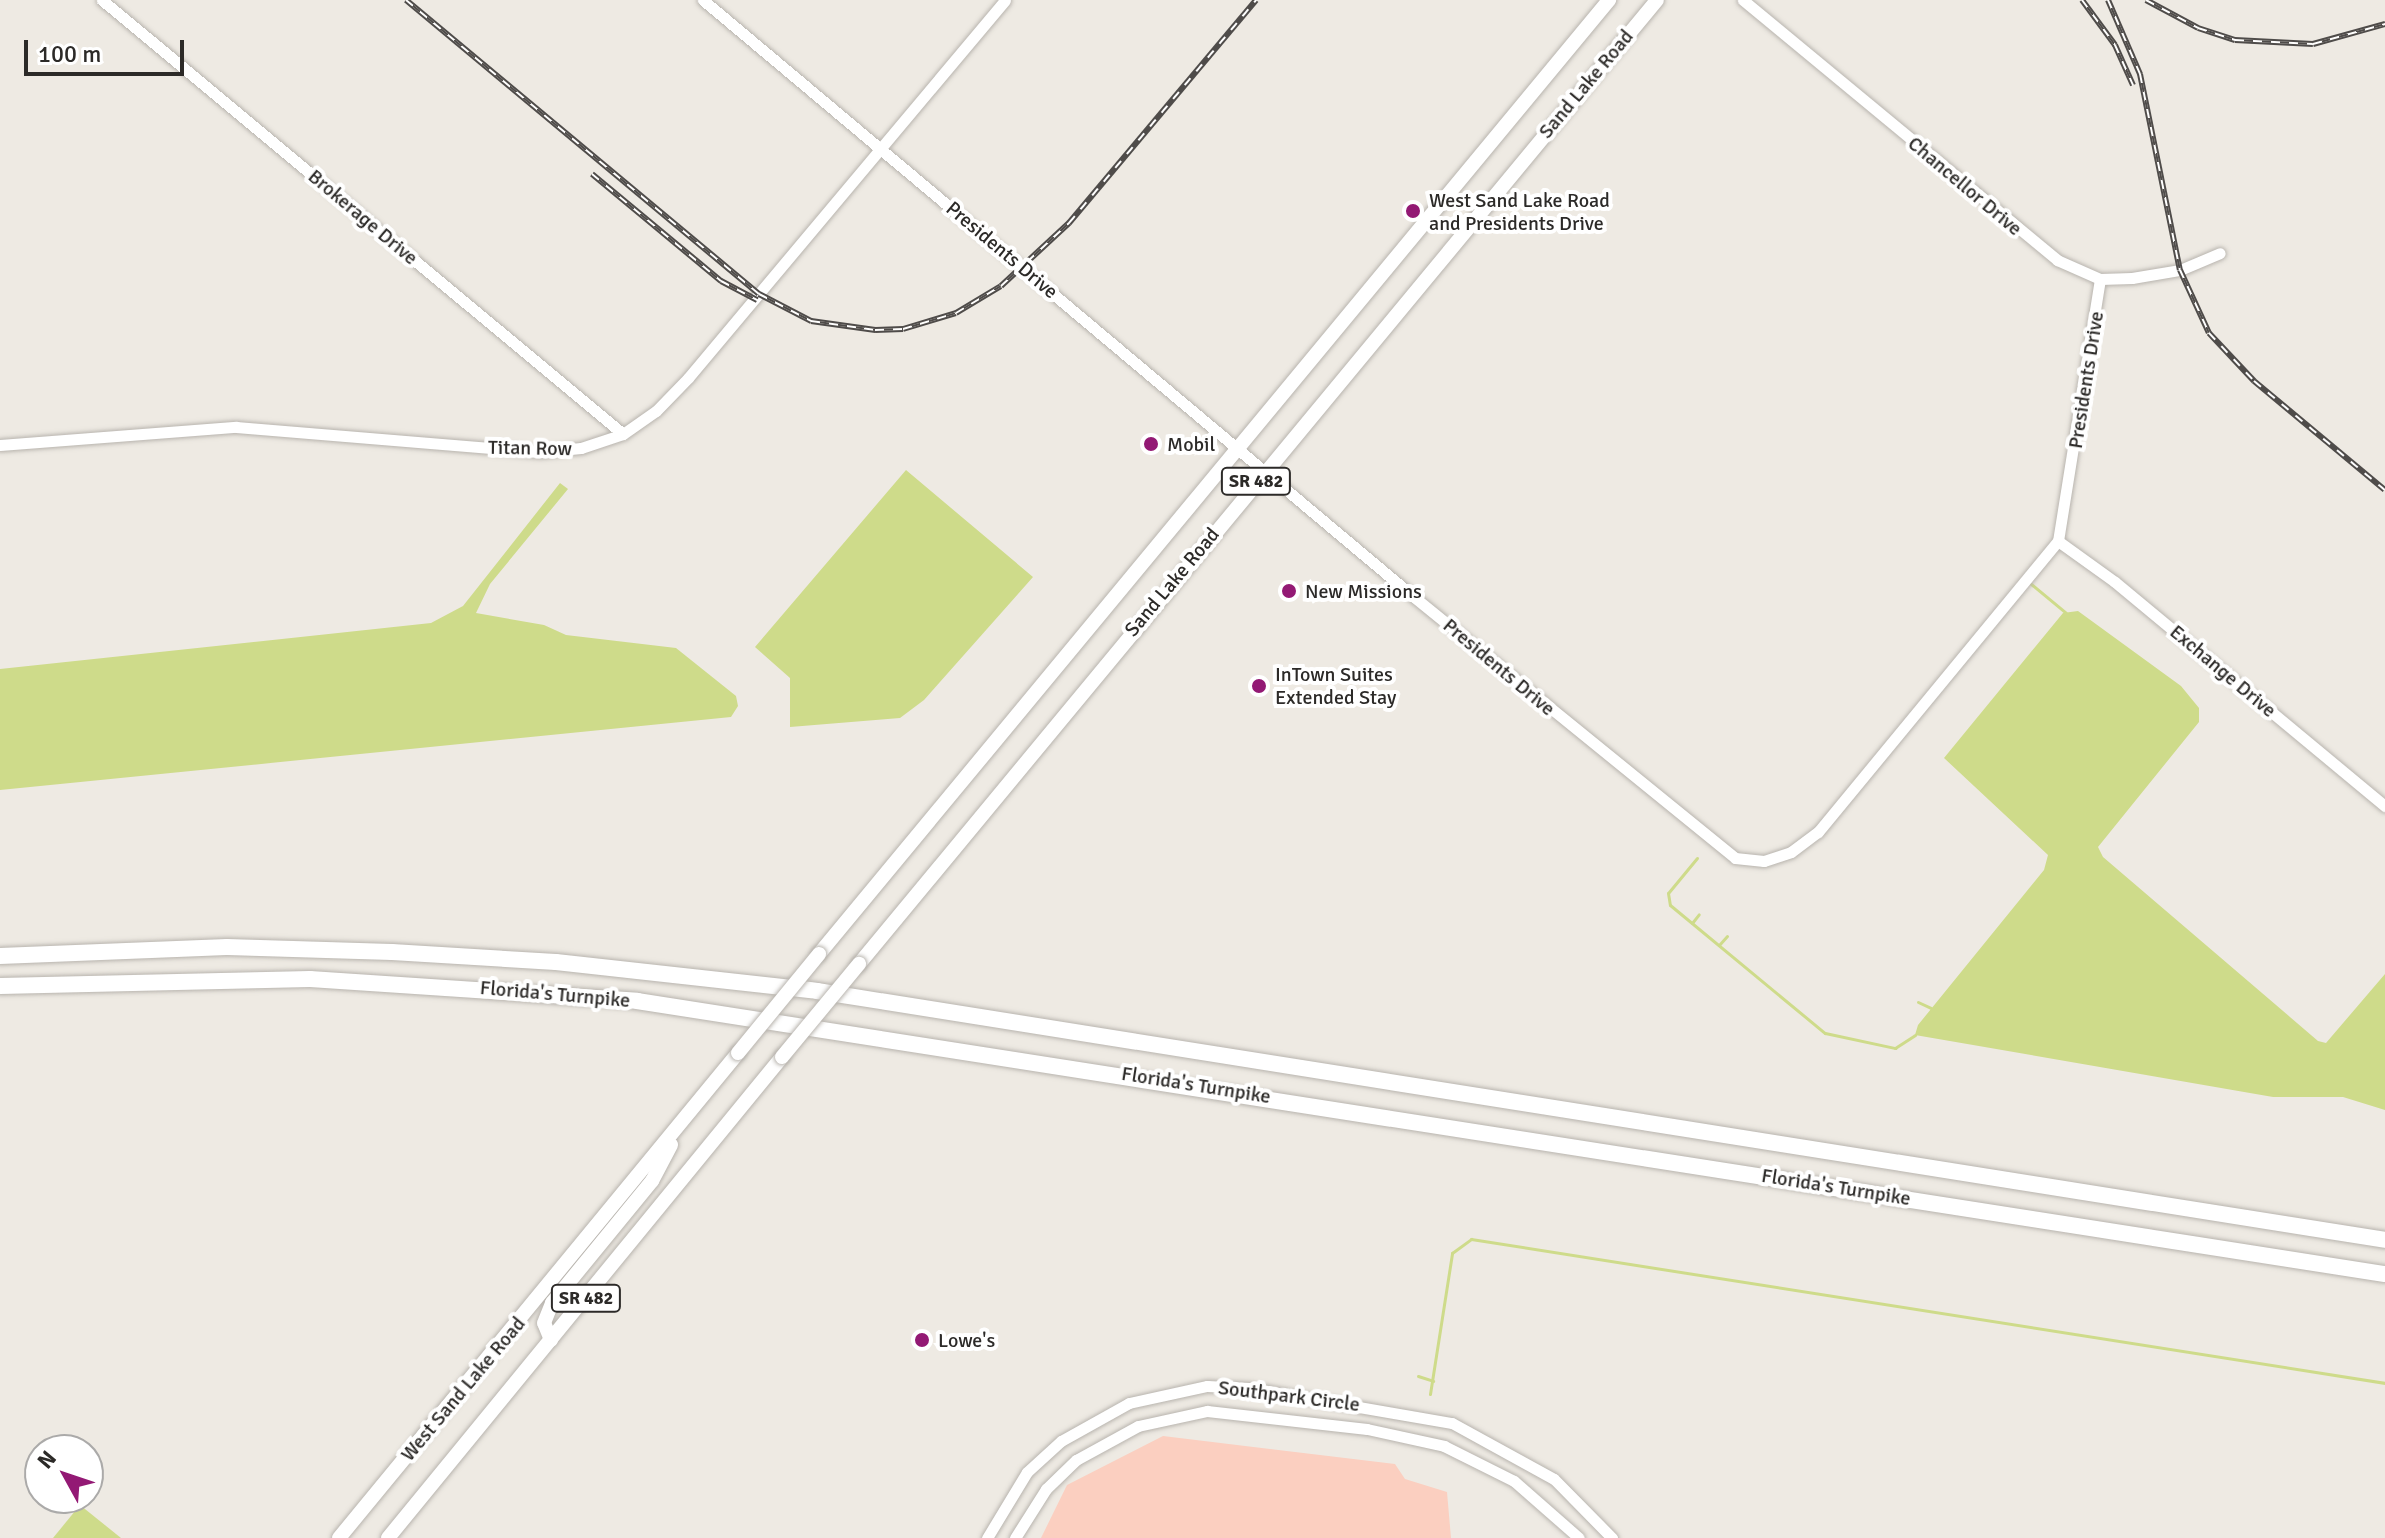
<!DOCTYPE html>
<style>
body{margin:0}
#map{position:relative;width:2385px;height:1538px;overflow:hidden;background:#eeeae3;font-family:Signika,sans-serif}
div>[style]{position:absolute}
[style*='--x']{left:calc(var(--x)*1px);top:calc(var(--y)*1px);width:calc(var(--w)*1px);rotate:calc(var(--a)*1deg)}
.green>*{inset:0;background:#fbcfc0}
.water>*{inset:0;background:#cedb8a}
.stream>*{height:3px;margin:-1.5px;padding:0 1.5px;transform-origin:1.5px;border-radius:1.5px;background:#cedb8a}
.roads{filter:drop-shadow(0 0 2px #b8b4ae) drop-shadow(0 0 2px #b8b4ae)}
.minor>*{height:11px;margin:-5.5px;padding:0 5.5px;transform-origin:5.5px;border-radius:5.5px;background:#fff}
.major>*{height:14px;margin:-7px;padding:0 7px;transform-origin:7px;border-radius:7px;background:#fff}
.highway>*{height:16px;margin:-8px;padding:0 8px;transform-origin:8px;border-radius:8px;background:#fff}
.rail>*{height:6px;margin-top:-3px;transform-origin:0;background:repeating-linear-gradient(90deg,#fff 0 9px,#4f4c4a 0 18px);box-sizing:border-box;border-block:2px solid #4f4c4a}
.bridges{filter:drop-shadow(0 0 2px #b8b4ae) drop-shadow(0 0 2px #b8b4ae)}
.major-bridge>*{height:14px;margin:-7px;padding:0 7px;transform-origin:7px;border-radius:7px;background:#fff}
.dots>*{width:22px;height:22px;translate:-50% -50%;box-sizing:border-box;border:4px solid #fff;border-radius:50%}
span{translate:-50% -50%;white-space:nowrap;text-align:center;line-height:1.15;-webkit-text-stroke:8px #fff;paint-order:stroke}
.shield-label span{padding:2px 6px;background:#fff;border:2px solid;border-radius:6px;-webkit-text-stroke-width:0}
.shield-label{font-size:18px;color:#2c2a28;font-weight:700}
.street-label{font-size:20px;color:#2c2a28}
.poi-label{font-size:20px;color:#2c2a28}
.left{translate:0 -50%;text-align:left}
.north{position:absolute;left:24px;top:1434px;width:80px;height:80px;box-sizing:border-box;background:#fff;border:2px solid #abaaa9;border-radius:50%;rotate:310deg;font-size:22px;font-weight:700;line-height:32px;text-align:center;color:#2c2a28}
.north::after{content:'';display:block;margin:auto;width:28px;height:36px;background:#931974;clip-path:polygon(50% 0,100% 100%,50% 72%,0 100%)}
.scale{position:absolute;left:24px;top:40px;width:160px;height:36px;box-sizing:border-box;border:4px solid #2c2a28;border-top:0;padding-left:10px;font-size:24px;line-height:28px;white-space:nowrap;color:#2c2a28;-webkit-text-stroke:6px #fff;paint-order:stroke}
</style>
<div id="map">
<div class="green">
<div style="clip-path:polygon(1163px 1436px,1395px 1464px,1405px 1479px,1447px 1492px,1451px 1538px,1041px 1538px,1067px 1485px)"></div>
</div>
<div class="water">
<div style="clip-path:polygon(906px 470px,1033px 577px,924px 700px,900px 718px,790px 727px,790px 678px,755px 647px)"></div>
<div style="clip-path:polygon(560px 483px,568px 489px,490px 584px,476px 613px,544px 625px,566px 635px,676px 648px,736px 696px,738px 706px,731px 717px,0 790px,0 669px,431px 623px,463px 606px)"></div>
<div style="clip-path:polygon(2078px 611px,2181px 686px,2199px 708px,2199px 722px,2098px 847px,2103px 857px,2318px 1041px,2326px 1043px,2385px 974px,2385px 1110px,2343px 1097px,2273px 1097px,1915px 1035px,1918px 1025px,2044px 870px,2048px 855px,1944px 758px,2063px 613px)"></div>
<div style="clip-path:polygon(80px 1505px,121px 1538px,53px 1538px)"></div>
</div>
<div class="stream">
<div style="--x:2031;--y:584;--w:45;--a:39.6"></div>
<div style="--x:1697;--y:858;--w:45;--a:129.6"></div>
<div style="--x:1668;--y:893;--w:12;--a:81"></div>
<div style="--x:1670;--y:905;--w:201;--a:39.6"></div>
<div style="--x:1825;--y:1033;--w:72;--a:12.1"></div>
<div style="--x:1895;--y:1048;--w:24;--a:-33"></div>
<div style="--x:1692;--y:923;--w:11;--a:-52"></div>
<div style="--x:1719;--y:945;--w:12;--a:-48"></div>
<div style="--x:1918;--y:1002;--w:14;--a:25"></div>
<div style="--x:1418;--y:1376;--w:16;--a:18"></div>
<div style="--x:1430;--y:1394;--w:143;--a:-81.1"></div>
<div style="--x:1452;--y:1253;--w:24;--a:-36"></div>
<div style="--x:1471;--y:1239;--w:925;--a:8.95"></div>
</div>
<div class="roads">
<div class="minor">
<div style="--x:102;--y:0;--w:678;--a:39.79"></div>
<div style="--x:703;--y:0;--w:928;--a:40.02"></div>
<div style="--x:1414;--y:597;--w:414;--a:39.1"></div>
<div style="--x:1735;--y:858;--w:29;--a:6"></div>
<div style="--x:1764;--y:861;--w:28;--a:-18"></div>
<div style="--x:1791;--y:852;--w:34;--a:-37"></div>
<div style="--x:1818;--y:832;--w:377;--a:-50.5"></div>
<div style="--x:2058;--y:541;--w:265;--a:-80.9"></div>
<div style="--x:1743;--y:0;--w:408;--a:39.6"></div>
<div style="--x:2057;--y:260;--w:47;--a:23.8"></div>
<div style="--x:2100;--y:279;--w:32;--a:-2"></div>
<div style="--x:2132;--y:278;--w:49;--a:-9.5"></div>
<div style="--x:2180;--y:270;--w:43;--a:-23"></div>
<div style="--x:0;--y:445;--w:237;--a:-4.4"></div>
<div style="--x:236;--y:427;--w:305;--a:4.7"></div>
<div style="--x:540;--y:452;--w:41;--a:-5.6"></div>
<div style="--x:581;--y:448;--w:44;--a:-18.4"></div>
<div style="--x:623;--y:434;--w:40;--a:-34.9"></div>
<div style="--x:656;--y:411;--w:46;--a:-45.9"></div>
<div style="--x:688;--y:378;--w:493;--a:-50"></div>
<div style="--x:2058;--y:541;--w:70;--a:35.7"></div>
<div style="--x:2115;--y:582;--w:351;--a:39.7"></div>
<div style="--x:987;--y:1538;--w:77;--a:-58.8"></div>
<div style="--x:1027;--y:1472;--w:46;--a:-42.4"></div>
<div style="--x:1061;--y:1441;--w:78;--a:-29.2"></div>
<div style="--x:1129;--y:1403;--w:80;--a:-12.3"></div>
<div style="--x:1207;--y:1386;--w:42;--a:2.7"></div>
<div style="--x:1249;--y:1388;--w:206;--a:9.8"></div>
<div style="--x:1452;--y:1423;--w:116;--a:28.8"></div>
<div style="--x:1554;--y:1479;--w:83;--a:45.5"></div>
<div style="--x:1015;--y:1538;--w:58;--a:-57.7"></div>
<div style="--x:1046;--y:1489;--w:42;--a:-44"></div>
<div style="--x:1076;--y:1460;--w:71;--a:-28.7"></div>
<div style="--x:1138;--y:1426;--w:71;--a:-12.3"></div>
<div style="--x:1207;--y:1411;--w:161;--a:6.4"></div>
<div style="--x:1367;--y:1429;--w:79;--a:12.4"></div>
<div style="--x:1444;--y:1446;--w:78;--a:26.6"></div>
<div style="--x:1514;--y:1481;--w:86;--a:41.2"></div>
</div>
<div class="major">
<div style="--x:819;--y:954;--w:1239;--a:-50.37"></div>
<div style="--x:859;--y:964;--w:1251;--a:-50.38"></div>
<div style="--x:551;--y:1340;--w:18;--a:-112"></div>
<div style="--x:544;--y:1323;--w:22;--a:-68"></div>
<div style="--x:552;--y:1303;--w:158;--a:-50.7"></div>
<div style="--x:652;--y:1181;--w:41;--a:-62.2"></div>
<div style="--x:339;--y:1538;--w:628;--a:-50.56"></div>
<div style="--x:388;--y:1538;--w:622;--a:-50.68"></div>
</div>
<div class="highway">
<div style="--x:0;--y:956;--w:227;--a:-2.3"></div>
<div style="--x:227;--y:947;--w:165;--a:1.7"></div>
<div style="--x:392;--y:952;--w:164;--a:3.5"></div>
<div style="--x:556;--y:962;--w:263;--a:6.3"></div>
<div style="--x:817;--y:991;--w:1588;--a:9.02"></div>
<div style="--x:0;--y:986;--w:310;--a:-1.3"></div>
<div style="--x:310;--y:979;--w:328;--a:3.8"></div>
<div style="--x:637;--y:1001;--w:1769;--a:8.88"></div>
</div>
</div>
<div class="rail">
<div style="--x:406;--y:0;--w:459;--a:39.8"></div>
<div style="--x:759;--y:294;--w:59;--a:27.4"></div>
<div style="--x:811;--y:321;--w:65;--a:8"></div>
<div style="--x:875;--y:330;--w:28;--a:-2"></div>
<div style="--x:903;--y:329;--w:55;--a:-16.8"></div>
<div style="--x:956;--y:313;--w:52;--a:-31"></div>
<div style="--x:1001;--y:286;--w:93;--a:-42.8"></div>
<div style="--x:1069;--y:223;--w:291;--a:-50"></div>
<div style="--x:2082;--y:0;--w:56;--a:53.7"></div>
<div style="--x:2115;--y:45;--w:44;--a:65.8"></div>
<div style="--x:2108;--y:0;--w:81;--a:66.6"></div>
<div style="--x:2140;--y:74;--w:200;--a:78.5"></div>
<div style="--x:2180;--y:270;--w:69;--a:65.3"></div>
<div style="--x:2209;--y:333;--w:66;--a:46.8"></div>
<div style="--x:2254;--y:381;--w:170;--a:39.8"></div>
<div style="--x:2146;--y:0;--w:59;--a:28.3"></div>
<div style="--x:2198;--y:28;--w:39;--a:18"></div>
<div style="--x:2235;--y:40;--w:78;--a:2.9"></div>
<div style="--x:2313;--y:44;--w:75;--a:-15.5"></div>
<div style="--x:592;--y:174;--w:168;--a:39.7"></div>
<div style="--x:721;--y:281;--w:41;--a:27.8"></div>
</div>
<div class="bridges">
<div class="major-bridge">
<div style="--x:738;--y:1053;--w:128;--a:-50.7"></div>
<div style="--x:782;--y:1057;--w:121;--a:-50.4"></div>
</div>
</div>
<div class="dots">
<div style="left:1413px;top:211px;background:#931974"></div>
<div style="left:1151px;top:444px;background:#931974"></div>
<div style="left:1289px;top:591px;background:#931974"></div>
<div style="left:1259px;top:686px;background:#931974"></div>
<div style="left:922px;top:1340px;background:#931974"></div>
</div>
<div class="shield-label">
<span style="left:1256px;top:481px">SR 482</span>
<span style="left:586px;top:1298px">SR 482</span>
</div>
<div class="street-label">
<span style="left:1586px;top:84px;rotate:-50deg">Sand Lake Road</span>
<span style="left:1965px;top:186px;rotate:40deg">Chancellor Drive</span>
<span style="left:363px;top:217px;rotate:40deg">Brokerage Drive</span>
<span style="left:1002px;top:250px;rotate:40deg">Presidents Drive</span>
<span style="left:2086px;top:380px;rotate:-81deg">Presidents Drive</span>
<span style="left:530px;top:448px;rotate:1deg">Titan Row</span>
<span style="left:1172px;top:582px;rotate:-50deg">Sand Lake Road</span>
<span style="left:1499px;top:667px;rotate:40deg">Presidents Drive</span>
<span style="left:2223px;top:671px;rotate:40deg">Exchange Drive</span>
<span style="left:555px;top:994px;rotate:5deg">Florida's Turnpike</span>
<span style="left:1196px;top:1085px;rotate:9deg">Florida's Turnpike</span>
<span style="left:1836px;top:1187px;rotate:9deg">Florida's Turnpike</span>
<span style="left:463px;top:1389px;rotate:-50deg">West Sand Lake Road</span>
<span style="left:1289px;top:1396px;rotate:7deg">Southpark Circle</span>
</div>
<div class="poi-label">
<span class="left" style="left:1429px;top:212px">West Sand Lake Road<br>and Presidents Drive</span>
<span class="left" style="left:1167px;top:444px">Mobil</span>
<span class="left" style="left:1305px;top:591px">New Missions</span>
<span class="left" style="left:1275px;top:686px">InTown Suites<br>Extended Stay</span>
<span class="left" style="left:938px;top:1340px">Lowe's</span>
</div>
<div class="north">N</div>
<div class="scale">100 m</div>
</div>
